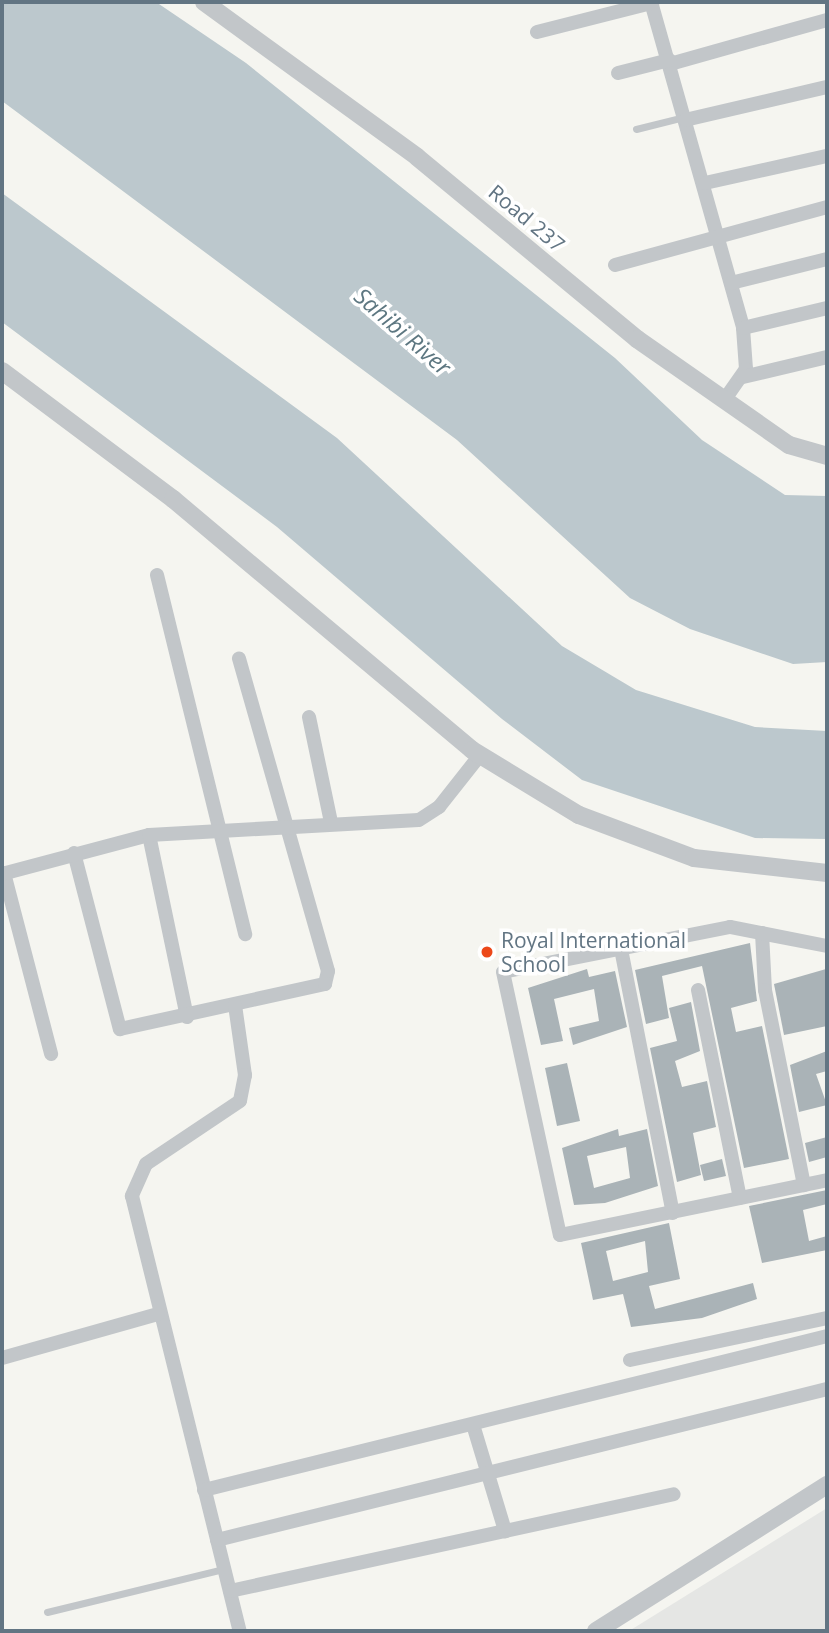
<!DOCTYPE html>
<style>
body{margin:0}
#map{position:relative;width:829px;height:1633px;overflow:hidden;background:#f5f5f0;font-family:"Open Sans",sans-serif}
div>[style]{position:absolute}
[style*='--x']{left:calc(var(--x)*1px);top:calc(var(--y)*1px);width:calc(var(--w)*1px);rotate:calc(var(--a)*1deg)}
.built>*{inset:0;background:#e5e6e4}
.water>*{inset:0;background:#bcc8cd}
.building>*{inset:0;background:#aab3b7}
.service>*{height:7px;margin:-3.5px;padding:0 3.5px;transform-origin:3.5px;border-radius:3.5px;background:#c2c6c9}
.minor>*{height:14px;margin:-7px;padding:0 7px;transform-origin:7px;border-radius:7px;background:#c2c6c9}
.tertiary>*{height:18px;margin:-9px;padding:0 9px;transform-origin:9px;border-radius:9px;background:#c2c6c9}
.dots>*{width:19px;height:19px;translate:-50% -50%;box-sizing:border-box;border:4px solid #fff;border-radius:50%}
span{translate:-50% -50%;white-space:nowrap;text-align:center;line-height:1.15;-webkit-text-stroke:7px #fff;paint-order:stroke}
.street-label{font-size:21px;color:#627583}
.poi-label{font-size:21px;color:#627583}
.left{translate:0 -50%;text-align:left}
.water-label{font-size:23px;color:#5d7781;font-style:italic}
.frame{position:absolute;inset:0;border:4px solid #627583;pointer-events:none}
</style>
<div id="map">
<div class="built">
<div style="clip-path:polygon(827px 1508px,827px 1631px,629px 1631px)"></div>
</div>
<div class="water">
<div style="clip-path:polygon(2px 2px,156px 2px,246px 63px,615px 358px,702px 440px,785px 495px,827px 496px,827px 662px,793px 664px,690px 629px,630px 598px,457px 440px,2px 101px)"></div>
<div style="clip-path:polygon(2px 193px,337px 438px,562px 646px,636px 690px,755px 727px,827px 731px,827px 839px,755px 838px,582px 780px,502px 719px,277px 527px,2px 322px)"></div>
</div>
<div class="building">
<div style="clip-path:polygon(750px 943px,757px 1001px,731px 1008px,736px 1032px,762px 1026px,789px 1159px,744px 1168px,702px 966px,662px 976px,669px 1018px,646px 1024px,635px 970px)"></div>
<div style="clip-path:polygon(587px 969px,589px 977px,615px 971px,627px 1027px,573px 1045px,569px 1028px,599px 1021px,594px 989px,554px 999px,563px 1041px,541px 1045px,528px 988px)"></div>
<div style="clip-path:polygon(826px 969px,827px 1026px,784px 1035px,774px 984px)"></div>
<div style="clip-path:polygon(691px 1002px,700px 1051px,675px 1061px,682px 1087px,707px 1081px,716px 1127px,693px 1133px,701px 1175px,677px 1182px,650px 1048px,677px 1041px,669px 1008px)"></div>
<div style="clip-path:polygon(827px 1051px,827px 1071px,816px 1074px,827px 1105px,799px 1112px,790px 1065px)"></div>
<div style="clip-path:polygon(567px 1063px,580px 1121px,557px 1126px,545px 1068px)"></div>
<div style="clip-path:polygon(evenodd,618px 1129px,619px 1136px,647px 1129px,658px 1186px,605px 1203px,574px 1205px,562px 1148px,618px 1129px,626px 1147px,630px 1178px,594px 1188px,587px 1156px,626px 1147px)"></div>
<div style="clip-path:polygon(827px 1137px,827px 1157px,809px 1162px,805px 1143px)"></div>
<div style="clip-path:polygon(722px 1159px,726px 1176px,704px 1181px,700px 1165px)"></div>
<div style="clip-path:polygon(827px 1190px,827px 1204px,803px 1210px,809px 1241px,827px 1236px,827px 1250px,762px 1263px,749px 1206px)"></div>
<div style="clip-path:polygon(evenodd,669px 1223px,680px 1279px,649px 1286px,655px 1309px,753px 1283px,757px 1299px,702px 1318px,631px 1327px,623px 1294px,593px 1300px,581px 1243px,669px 1223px,645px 1241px,648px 1272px,613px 1281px,606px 1251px,645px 1241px)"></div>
</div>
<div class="service">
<div style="--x:636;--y:129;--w:49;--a:-14"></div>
<div style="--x:47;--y:1612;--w:182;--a:-13.7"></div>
</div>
<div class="minor">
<div style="--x:651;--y:2;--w:339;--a:74.2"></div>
<div style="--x:743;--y:328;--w:41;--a:85.8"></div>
<div style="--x:746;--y:369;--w:38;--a:125"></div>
<div style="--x:537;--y:32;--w:119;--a:-14.2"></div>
<div style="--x:670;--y:64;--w:163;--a:-15.7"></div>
<div style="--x:618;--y:73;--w:53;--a:-14.3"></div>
<div style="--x:685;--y:120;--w:146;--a:-13.1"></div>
<div style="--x:705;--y:183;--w:125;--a:-12.5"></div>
<div style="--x:615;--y:265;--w:220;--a:-15.3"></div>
<div style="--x:731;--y:283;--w:99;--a:-14"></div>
<div style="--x:743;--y:328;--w:86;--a:-13.4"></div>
<div style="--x:743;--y:377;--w:86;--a:-13.4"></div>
<div style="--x:157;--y:575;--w:370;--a:76.2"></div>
<div style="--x:309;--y:717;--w:107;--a:78.2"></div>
<div style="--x:149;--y:835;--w:186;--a:78.2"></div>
<div style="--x:74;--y:853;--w:182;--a:75.4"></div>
<div style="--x:120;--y:1029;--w:210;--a:-12.4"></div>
<div style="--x:325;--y:984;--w:13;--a:-77"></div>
<div style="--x:328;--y:971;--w:325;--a:-105.9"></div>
<div style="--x:4;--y:873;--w:187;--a:75.4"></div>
<div style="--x:2;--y:874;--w:152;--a:-14.9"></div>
<div style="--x:149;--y:835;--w:270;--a:-3.2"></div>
<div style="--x:419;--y:820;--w:24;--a:-33"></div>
<div style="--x:439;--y:807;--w:66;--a:-51.7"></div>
<div style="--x:762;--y:933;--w:57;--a:87"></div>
<div style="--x:765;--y:990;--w:199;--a:78.7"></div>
<div style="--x:827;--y:946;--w:99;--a:-168.9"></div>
<div style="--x:730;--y:927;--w:231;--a:168.8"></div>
<div style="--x:503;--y:972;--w:269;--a:77.8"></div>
<div style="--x:560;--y:1235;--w:273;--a:-11.6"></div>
<div style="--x:621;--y:949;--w:269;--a:78.9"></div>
<div style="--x:698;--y:990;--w:212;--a:78.6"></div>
<div style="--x:235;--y:1005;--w:71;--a:81.9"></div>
<div style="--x:245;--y:1075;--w:26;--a:101"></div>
<div style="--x:240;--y:1101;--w:113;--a:146.2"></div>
<div style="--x:146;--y:1164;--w:35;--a:114"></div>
<div style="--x:132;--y:1196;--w:448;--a:76.1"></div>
<div style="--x:2;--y:1358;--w:162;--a:-15.8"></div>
<div style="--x:630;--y:1360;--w:201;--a:-12"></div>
<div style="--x:474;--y:1428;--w:108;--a:73.2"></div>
<div style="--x:204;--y:1490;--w:642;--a:-13.88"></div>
<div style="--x:217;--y:1540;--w:628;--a:-13.9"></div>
<div style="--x:230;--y:1591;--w:454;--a:-12.3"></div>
</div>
<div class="tertiary">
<div style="--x:204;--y:2;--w:263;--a:36"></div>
<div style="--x:417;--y:157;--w:286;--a:39.6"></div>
<div style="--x:637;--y:339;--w:185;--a:34.9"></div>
<div style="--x:789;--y:445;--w:40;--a:16"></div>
<div style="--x:2;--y:371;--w:214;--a:36.8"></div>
<div style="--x:173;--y:499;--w:390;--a:40"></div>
<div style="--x:472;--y:750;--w:125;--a:31.3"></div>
<div style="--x:579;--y:815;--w:123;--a:20.5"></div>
<div style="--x:694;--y:858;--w:134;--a:6.4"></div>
<div style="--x:596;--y:1631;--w:273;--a:-32.3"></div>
</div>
<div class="dots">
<div style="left:487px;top:952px;background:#ec4819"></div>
</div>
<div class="street-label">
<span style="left:527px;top:218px;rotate:40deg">Road 237</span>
</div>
<div class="poi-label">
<span class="left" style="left:501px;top:952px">Royal International<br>School</span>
</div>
<div class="water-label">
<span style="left:403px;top:331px;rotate:41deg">Sahibi River</span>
</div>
<div class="frame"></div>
</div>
